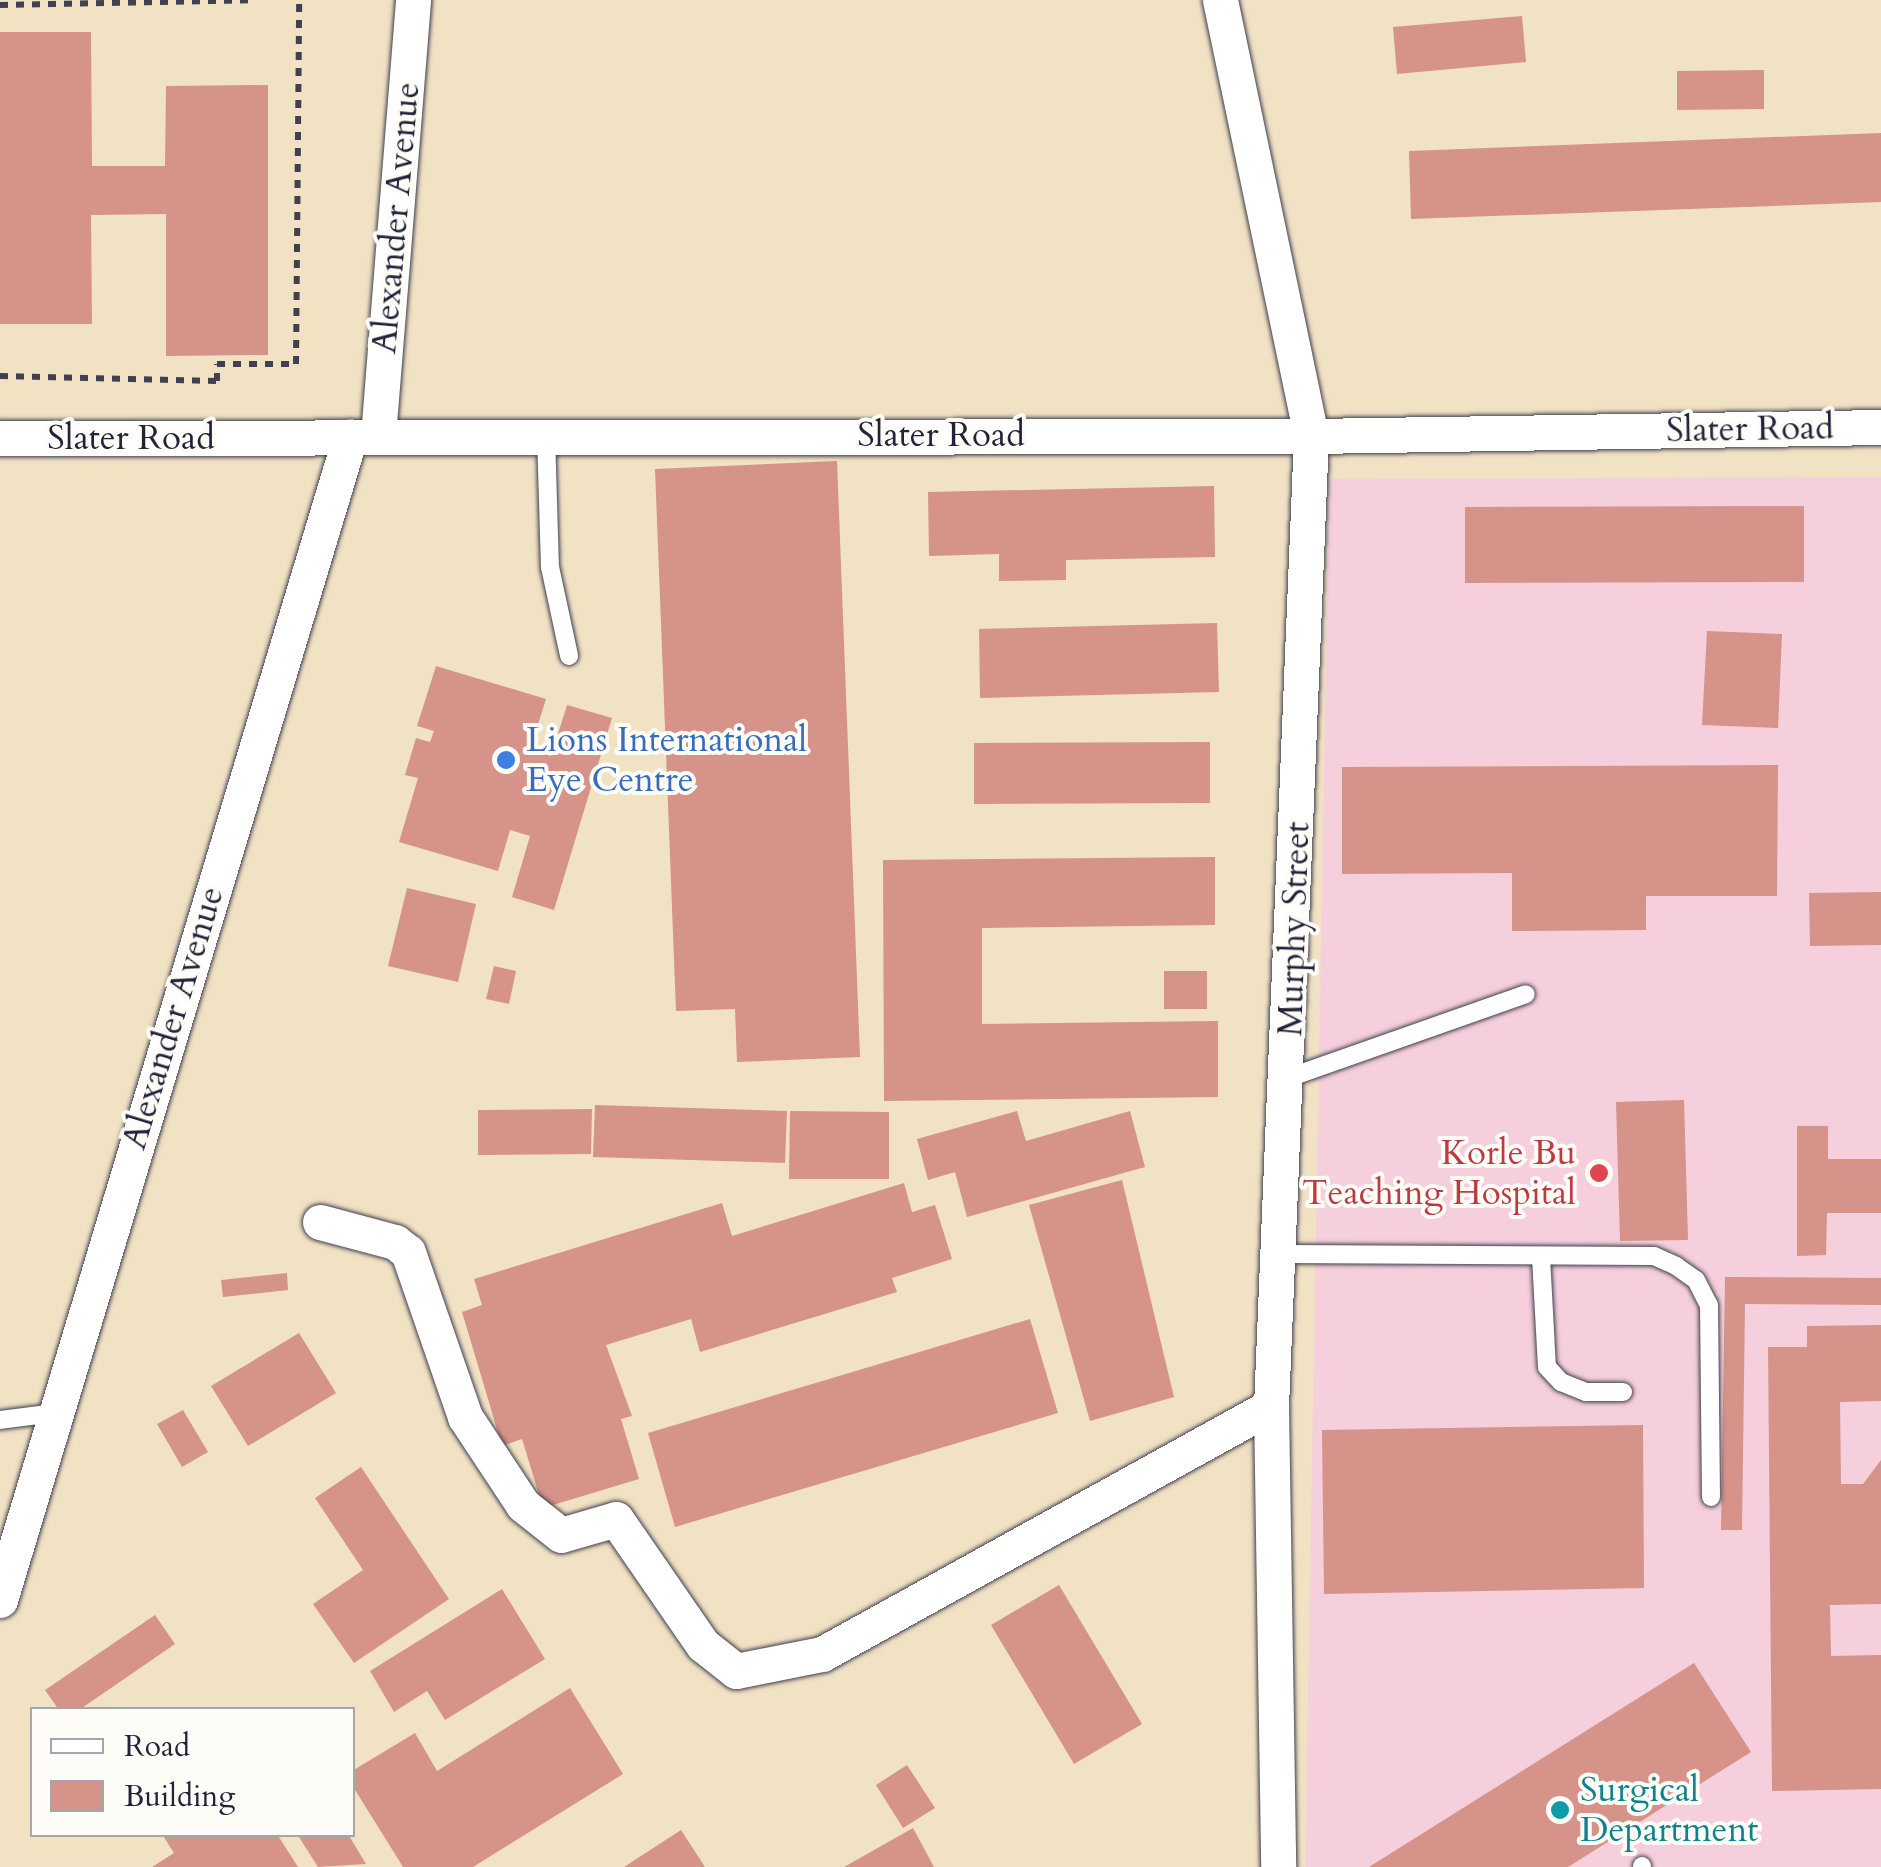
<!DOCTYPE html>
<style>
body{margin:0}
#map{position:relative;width:1881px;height:1867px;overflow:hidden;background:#f1e2c4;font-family:Cardo,serif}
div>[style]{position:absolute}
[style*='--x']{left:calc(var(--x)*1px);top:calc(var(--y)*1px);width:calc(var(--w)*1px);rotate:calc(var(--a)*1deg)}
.built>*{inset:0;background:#f5cfdb}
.building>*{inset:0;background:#d59389}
.path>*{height:6px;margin-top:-3px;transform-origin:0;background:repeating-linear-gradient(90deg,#413f50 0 8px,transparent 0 16px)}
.roads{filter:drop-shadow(0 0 2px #413f50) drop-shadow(0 0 2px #413f50)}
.lane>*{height:18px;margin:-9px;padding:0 9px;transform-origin:9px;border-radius:9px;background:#fff}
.street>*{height:35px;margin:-17.5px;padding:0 17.5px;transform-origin:17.5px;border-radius:17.5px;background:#fff}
.dots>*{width:28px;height:28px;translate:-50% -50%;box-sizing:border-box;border:5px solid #fdfcf7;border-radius:50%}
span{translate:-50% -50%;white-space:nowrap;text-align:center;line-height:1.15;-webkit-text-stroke:8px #fdfcf7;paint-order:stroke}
.street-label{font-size:35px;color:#22223b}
.shop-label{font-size:35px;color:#366cbe}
.left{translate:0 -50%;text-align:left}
.health-label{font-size:35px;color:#be3a42}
.right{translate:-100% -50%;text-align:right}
.culture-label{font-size:35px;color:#0d838f}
.legend{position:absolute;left:30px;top:1707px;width:325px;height:130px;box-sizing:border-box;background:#fdfcf7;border:2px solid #a5a5ac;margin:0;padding:12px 18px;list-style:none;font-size:30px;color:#22223b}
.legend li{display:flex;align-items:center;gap:20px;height:50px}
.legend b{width:50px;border:2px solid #a5a5ac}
</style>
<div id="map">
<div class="built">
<div style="clip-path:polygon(1881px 477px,1881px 1867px,1305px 1867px,1329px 479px)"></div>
</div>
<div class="building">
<div style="clip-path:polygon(1522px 16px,1526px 62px,1397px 74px,1393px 27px)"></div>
<div style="clip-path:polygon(0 32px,91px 32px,92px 166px,165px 166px,166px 86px,268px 85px,268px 355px,166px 356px,166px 214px,91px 215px,92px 324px,0 324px)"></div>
<div style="clip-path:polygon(1764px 70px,1764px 109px,1677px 110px,1677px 71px)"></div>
<div style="clip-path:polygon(1881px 133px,1881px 202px,1411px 219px,1409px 151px)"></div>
<div style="clip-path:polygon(837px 461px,860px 1057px,737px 1062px,735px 1009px,676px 1011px,655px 469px)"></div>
<div style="clip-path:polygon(1214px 486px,1215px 557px,1066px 560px,1066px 580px,999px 581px,999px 554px,929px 556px,928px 492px)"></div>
<div style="clip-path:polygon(1804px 506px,1804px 582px,1465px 583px,1465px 507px)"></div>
<div style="clip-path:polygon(1217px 623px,1219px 692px,980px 698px,979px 629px)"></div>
<div style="clip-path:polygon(1707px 631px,1782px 634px,1778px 728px,1702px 725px)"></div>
<div style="clip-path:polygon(436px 666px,546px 699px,530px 750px,551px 756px,567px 705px,612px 718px,554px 910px,512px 897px,530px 836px,510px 830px,498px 871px,399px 842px,418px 778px,405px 775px,416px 738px,430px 742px,434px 731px,417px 726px)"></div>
<div style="clip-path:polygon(1210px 742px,1210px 803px,974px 804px,974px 743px)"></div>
<div style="clip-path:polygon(1778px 765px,1777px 896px,1646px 896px,1646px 930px,1512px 931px,1512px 873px,1342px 874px,1342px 767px)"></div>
<div style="clip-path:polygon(1215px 857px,1215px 925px,982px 928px,982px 1024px,1218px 1021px,1218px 1097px,884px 1101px,883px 860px)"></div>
<div style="clip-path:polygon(407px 888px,476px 904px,458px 982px,388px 966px)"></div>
<div style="clip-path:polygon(1881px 892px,1881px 945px,1810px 946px,1809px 893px)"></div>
<div style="clip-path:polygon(494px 966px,516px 971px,509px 1004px,486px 999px)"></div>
<div style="clip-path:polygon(1164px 971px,1207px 971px,1207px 1009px,1164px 1009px)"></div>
<div style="clip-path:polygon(1684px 1100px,1688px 1240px,1620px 1241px,1616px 1102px)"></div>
<div style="clip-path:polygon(595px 1105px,787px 1111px,785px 1163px,593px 1157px)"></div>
<div style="clip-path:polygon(592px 1109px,591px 1154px,478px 1155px,478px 1110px)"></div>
<div style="clip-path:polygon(790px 1111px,889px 1112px,889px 1179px,789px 1179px)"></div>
<div style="clip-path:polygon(1017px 1111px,1026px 1141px,1130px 1111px,1145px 1167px,967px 1217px,955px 1172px,928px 1180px,917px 1139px)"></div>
<div style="clip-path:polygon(1797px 1126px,1828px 1126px,1828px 1159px,1881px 1159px,1881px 1213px,1827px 1213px,1826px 1255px,1797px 1256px)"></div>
<div style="clip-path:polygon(1122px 1180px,1174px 1397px,1090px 1421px,1029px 1205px)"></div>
<div style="clip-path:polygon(904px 1183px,912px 1212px,935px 1205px,952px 1259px,892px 1278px,897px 1292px,700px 1352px,691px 1319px,606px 1345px,632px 1416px,621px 1419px,639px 1479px,543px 1508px,522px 1439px,502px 1446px,462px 1312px,482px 1305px,474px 1279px,722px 1203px,732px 1236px)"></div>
<div style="clip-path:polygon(287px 1273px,288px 1290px,223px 1297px,221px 1280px)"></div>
<div style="clip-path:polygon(1725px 1277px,1881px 1278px,1881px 1305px,1745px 1304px,1742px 1530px,1721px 1530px)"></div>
<div style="clip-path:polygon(1030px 1319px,1058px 1413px,675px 1527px,648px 1433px)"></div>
<div style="clip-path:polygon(1881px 1325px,1881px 1401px,1840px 1402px,1841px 1484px,1863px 1484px,1881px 1460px,1881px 1604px,1830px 1605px,1831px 1656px,1881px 1655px,1881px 1789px,1772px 1791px,1768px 1347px,1807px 1347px,1807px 1326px)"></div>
<div style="clip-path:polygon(299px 1333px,336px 1393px,248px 1446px,211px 1386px)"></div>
<div style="clip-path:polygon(183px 1410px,208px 1452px,182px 1467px,157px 1424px)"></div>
<div style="clip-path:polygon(1643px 1425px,1644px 1588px,1324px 1594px,1322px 1430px)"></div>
<div style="clip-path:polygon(361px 1467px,449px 1599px,354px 1663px,313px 1604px,363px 1570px,315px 1498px)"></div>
<div style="clip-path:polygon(1059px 1585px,1142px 1724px,1074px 1764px,991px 1625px)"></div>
<div style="clip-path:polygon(502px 1589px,545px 1659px,445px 1720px,427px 1691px,394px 1712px,370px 1671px)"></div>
<div style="clip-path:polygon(155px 1615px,175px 1644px,79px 1710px,59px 1710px,45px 1690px)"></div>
<div style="clip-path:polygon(1694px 1663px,1751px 1752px,1568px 1867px,1369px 1867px)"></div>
<div style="clip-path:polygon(570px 1688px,623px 1774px,473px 1867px,403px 1867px,352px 1785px,352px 1771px,415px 1733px,437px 1771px)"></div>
<div style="clip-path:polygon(907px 1765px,935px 1808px,903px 1828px,876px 1785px)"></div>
<div style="clip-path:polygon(913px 1828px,934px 1867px,844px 1867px)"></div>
<div style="clip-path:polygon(681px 1830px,705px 1867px,624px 1867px)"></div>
<div style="clip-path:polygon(162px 1834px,277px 1834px,298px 1867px,152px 1867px,174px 1853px)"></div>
<div style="clip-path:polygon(297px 1834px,348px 1834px,366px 1864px,318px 1867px)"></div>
</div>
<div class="path">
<div style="--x:0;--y:5;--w:253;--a:-1.1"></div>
<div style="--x:0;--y:376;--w:217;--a:1.3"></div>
<div style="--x:217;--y:381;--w:17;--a:-90"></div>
<div style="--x:217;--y:364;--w:79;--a:0"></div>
<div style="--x:296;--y:364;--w:364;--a:-89.5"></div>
</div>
<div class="roads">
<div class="lane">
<div style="--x:546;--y:434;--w:133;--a:88.3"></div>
<div style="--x:550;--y:567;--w:91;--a:77.9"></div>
<div style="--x:1288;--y:1078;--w:252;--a:-19.4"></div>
<div style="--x:1282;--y:1254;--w:372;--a:0.3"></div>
<div style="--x:1654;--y:1256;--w:24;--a:24"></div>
<div style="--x:1676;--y:1266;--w:24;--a:35"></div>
<div style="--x:1696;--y:1280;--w:28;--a:63"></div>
<div style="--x:1709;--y:1305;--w:192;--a:89.4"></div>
<div style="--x:1541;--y:1257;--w:110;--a:86.9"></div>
<div style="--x:1547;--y:1367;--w:21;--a:47"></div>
<div style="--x:1561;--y:1382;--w:27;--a:22"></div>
<div style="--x:1586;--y:1392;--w:37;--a:0"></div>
<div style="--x:0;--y:1420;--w:55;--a:-7.3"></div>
<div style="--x:1642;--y:1866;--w:1;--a:90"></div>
</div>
<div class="street">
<div style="--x:1220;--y:0;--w:445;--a:78.2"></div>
<div style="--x:1311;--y:436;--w:971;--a:92.36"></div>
<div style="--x:1271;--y:1406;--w:461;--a:89.1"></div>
<div style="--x:378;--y:436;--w:437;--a:-85.4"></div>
<div style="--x:0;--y:438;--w:1311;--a:-0.09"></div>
<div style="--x:1311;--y:436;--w:570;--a:-0.9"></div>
<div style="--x:320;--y:1222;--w:78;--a:14.9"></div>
<div style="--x:395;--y:1242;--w:16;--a:38"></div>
<div style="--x:408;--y:1252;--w:175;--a:70.9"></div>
<div style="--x:465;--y:1417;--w:105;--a:56.6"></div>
<div style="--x:523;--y:1505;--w:48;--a:38.3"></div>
<div style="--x:561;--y:1535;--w:57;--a:-16.2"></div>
<div style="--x:616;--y:1519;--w:153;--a:55.4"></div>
<div style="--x:703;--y:1645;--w:42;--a:38.2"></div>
<div style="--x:736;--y:1671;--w:88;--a:-11.2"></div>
<div style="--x:822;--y:1654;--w:513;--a:-28.91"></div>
<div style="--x:0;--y:1600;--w:1215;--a:-73.25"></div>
</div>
</div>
<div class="dots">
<div style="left:506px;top:760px;background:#3f7fe0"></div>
<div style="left:1599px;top:1173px;background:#e0444e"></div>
<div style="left:1560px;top:1810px;background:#0f9aa8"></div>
</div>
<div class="street-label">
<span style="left:396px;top:218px;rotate:-85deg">Alexander Avenue</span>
<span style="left:1750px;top:429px;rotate:-1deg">Slater Road</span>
<span style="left:941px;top:435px">Slater Road</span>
<span style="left:131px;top:438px">Slater Road</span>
<span style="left:1294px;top:929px;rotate:-88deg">Murphy Street</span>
<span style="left:173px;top:1018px;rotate:-73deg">Alexander Avenue</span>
</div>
<div class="shop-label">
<span class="left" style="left:526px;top:760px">Lions International<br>Eye Centre</span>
</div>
<div class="health-label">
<span class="right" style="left:1576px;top:1173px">Korle Bu<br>Teaching Hospital</span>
</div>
<div class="culture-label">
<span class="left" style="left:1580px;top:1810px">Surgical<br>Department</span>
</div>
<ul class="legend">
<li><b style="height:12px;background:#fff"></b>Road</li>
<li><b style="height:28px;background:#d59389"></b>Building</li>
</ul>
</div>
